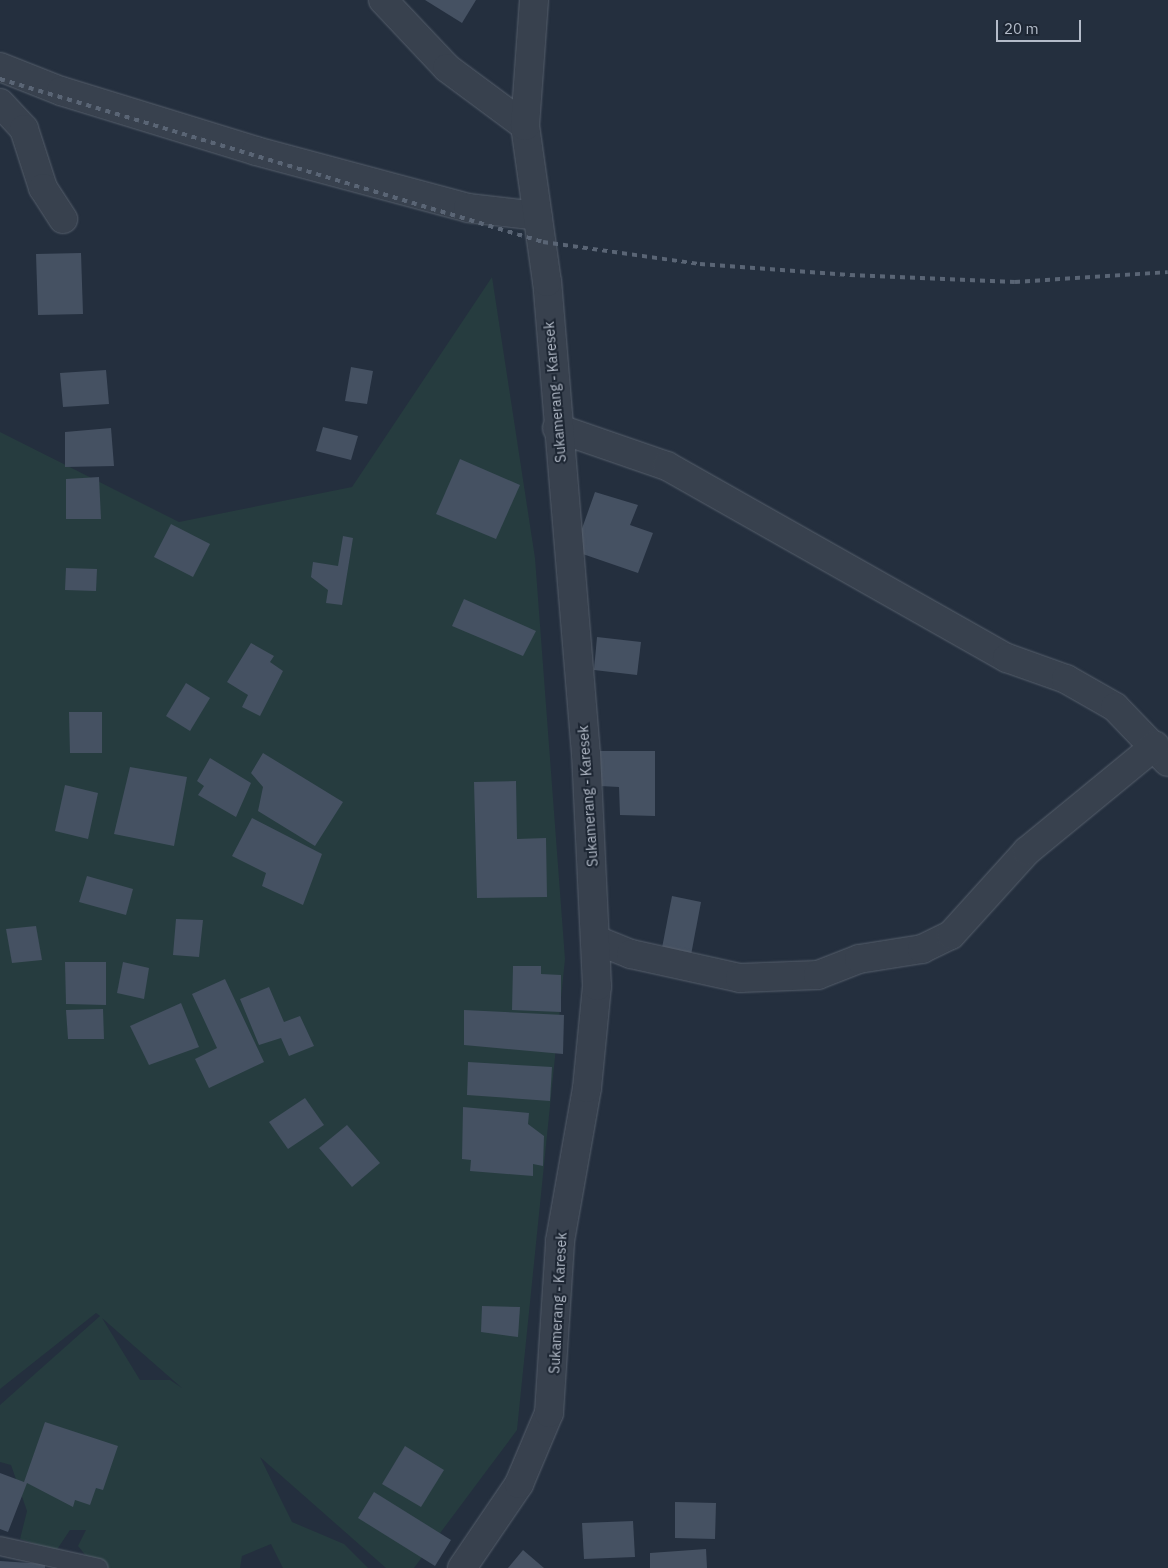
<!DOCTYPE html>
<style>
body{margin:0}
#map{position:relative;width:1168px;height:1568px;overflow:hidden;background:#242f3e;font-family:"IBM Plex Sans",sans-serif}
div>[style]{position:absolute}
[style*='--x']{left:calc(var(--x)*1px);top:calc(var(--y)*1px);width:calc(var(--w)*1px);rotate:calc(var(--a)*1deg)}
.green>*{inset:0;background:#263c3f}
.building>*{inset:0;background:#455162}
.roads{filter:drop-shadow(0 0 1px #565f6c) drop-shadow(0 0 1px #565f6c)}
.service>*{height:18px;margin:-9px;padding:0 9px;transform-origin:9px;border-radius:9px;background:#38414e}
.minor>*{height:28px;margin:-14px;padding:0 14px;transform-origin:14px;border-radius:14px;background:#38414e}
.tertiary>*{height:28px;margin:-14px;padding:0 14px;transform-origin:14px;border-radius:14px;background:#38414e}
.rail>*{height:4px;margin-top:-2px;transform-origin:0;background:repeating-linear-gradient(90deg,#5a6575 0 5px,transparent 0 10px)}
span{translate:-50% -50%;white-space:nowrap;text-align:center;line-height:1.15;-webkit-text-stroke:4px #1d2633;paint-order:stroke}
.street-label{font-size:14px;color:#b4bcc9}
.scale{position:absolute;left:996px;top:20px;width:85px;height:22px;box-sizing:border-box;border:2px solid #b4bcc9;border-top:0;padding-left:6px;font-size:15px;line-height:18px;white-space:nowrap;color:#b4bcc9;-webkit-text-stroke:4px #1d2633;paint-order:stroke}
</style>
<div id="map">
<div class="green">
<div style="clip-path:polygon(evenodd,492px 277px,535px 558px,565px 959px,517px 1430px,414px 1568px,386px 1568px,260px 1457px,292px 1522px,344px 1544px,368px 1568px,283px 1568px,271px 1544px,242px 1556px,240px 1568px,96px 1568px,78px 1546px,86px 1530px,70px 1530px,56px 1551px,20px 1539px,27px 1511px,11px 1465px,0 1462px,0 1405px,100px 1316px,96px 1313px,0 1389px,0 432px,179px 522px,352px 487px,492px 277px,102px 1318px,182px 1388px,170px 1380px,140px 1380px,102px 1318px)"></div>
</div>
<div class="building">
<div style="clip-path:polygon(425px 0,476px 0,462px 23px)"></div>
<div style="clip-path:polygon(81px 253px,83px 314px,38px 315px,36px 254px)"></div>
<div style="clip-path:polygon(351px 367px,373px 371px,367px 404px,345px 401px)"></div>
<div style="clip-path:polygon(106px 370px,109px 404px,63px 407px,60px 373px)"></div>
<div style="clip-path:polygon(323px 427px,358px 436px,351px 460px,316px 451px)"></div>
<div style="clip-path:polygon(111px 428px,114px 466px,65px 467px,65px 432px)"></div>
<div style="clip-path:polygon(460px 459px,520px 485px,496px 539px,436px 514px)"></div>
<div style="clip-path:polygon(99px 477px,101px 519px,66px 519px,66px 479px)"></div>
<div style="clip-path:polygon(595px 492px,638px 505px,630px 525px,653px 533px,638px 573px,574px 551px)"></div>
<div style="clip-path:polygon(171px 524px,210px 544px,193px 577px,154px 557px)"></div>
<div style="clip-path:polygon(343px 536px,353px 538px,342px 605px,326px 603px,328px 590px,311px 577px,313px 562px,338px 566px)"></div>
<div style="clip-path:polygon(66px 568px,97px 569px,96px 591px,65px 590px)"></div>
<div style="clip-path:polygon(464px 599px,536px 631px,523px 656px,452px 626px)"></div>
<div style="clip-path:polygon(597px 637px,641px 642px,637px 675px,594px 670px)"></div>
<div style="clip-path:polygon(251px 643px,274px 656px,270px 662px,283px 671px,260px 716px,242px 707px,248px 695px,227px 682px)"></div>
<div style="clip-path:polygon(186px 683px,210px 698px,190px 731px,166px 716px)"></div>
<div style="clip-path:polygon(69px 712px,102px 712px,102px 753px,70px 753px)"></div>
<div style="clip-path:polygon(599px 751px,655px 751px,655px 816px,620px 815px,619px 787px,600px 786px)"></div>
<div style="clip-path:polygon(263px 753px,343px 802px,315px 846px,258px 811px,263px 787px,251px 773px)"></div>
<div style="clip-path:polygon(210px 758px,251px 783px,236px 817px,198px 795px,204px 786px,197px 781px)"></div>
<div style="clip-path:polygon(130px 767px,187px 777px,174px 846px,114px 834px)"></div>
<div style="clip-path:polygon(516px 781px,517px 839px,546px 838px,547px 897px,477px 898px,474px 782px)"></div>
<div style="clip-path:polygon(65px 785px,98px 793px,88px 839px,55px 831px)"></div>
<div style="clip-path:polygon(252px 818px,322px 854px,303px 905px,262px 886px,266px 873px,232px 856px)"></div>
<div style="clip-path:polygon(87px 876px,133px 889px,126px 915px,79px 902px)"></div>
<div style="clip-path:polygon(672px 896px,701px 902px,691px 955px,662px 948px)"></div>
<div style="clip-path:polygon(176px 919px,203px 920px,199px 957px,173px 955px)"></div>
<div style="clip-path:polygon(36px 926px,42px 960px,12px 963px,6px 929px)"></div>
<div style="clip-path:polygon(65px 962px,106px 962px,106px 1005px,66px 1004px)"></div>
<div style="clip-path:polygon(123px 962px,149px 968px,144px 999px,117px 993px)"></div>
<div style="clip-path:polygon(513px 966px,541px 966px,541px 974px,561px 975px,561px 1012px,512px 1010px)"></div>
<div style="clip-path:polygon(225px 979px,264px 1062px,209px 1088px,195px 1059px,217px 1048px,192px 994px)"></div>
<div style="clip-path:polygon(269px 987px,284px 1022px,300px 1016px,314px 1046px,289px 1056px,281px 1038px,259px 1045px,240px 999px)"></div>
<div style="clip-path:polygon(181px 1003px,199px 1047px,149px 1065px,130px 1026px)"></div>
<div style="clip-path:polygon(103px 1009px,104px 1039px,68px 1039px,66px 1010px)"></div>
<div style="clip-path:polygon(464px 1010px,564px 1015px,563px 1054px,464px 1045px)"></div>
<div style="clip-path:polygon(468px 1062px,552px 1067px,550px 1101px,467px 1095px)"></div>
<div style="clip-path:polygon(305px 1098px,324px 1125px,288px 1149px,269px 1122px)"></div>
<div style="clip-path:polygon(463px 1107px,529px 1113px,528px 1124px,544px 1136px,543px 1166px,533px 1164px,533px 1176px,470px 1171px,471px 1160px,462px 1159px)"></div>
<div style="clip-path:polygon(347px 1125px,380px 1163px,352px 1187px,319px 1148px)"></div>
<div style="clip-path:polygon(482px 1306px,520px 1307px,518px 1337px,481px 1332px)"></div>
<div style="clip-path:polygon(45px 1422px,118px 1446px,103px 1490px,96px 1488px,90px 1505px,75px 1500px,73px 1507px,27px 1483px,8px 1532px,0 1529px,0 1473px,24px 1482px)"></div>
<div style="clip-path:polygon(405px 1446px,444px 1470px,421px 1507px,382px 1484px)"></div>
<div style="clip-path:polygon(374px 1492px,451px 1540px,435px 1566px,358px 1518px)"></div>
<div style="clip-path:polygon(675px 1502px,716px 1503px,715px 1539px,675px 1538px)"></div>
<div style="clip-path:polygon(633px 1521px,635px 1557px,584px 1559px,582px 1523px)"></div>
<div style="clip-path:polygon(706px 1549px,707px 1568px,650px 1568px,650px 1553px)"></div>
<div style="clip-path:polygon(523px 1550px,544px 1568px,508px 1568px)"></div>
<div style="clip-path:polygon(0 1561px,45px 1564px,45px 1568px,0 1568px)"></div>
</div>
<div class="roads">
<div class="service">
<div style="--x:0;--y:1546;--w:101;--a:12.5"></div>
</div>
<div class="minor">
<div style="--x:383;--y:0;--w:93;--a:46.7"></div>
<div style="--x:447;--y:68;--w:97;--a:36.6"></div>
<div style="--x:0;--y:67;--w:66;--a:21.5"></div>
<div style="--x:61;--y:91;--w:204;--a:17.1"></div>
<div style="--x:256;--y:151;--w:220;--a:15"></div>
<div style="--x:468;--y:208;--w:70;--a:6.5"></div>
<div style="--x:0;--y:103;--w:35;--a:47"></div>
<div style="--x:24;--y:129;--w:62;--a:72.1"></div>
<div style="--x:43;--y:188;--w:37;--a:57"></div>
<div style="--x:557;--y:428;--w:116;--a:19.1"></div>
<div style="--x:667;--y:466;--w:390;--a:29.5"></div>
<div style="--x:1007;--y:658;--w:63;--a:19.6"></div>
<div style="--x:1066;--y:679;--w:56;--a:29.7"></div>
<div style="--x:1115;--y:707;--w:76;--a:46.1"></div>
<div style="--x:596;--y:940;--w:38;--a:22"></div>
<div style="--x:631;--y:954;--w:112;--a:12.4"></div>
<div style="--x:740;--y:978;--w:78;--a:-2.2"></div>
<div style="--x:818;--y:975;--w:44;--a:-21.3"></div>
<div style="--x:859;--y:959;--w:64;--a:-9"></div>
<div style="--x:922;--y:949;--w:32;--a:-26"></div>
<div style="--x:951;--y:935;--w:113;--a:-47.9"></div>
<div style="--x:1027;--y:851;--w:166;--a:-39.4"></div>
</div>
<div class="tertiary">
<div style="--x:462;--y:1568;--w:102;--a:-55.8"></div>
<div style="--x:519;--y:1484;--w:77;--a:-67.1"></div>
<div style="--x:549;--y:1413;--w:172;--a:-86.3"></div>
<div style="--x:560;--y:1241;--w:155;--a:-80"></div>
<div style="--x:587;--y:1088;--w:102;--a:-84.4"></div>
<div style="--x:597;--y:986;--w:232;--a:-92.7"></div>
<div style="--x:586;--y:754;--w:474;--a:-94.7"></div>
<div style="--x:547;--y:282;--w:158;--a:-98"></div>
<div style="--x:525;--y:126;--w:126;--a:-85.9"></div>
</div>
</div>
<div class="rail">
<div style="--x:0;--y:79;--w:567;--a:16.71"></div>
<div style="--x:543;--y:242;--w:159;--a:8"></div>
<div style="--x:700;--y:264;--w:150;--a:4.2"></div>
<div style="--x:850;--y:275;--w:165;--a:2.4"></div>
<div style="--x:1015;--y:282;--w:153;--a:-3.7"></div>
</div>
<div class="street-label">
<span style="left:555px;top:392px;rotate:-95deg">Sukamerang - Karesek</span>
<span style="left:588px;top:796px;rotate:-94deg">Sukamerang - Karesek</span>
<span style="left:558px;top:1303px;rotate:-87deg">Sukamerang - Karesek</span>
</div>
<div class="scale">20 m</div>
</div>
